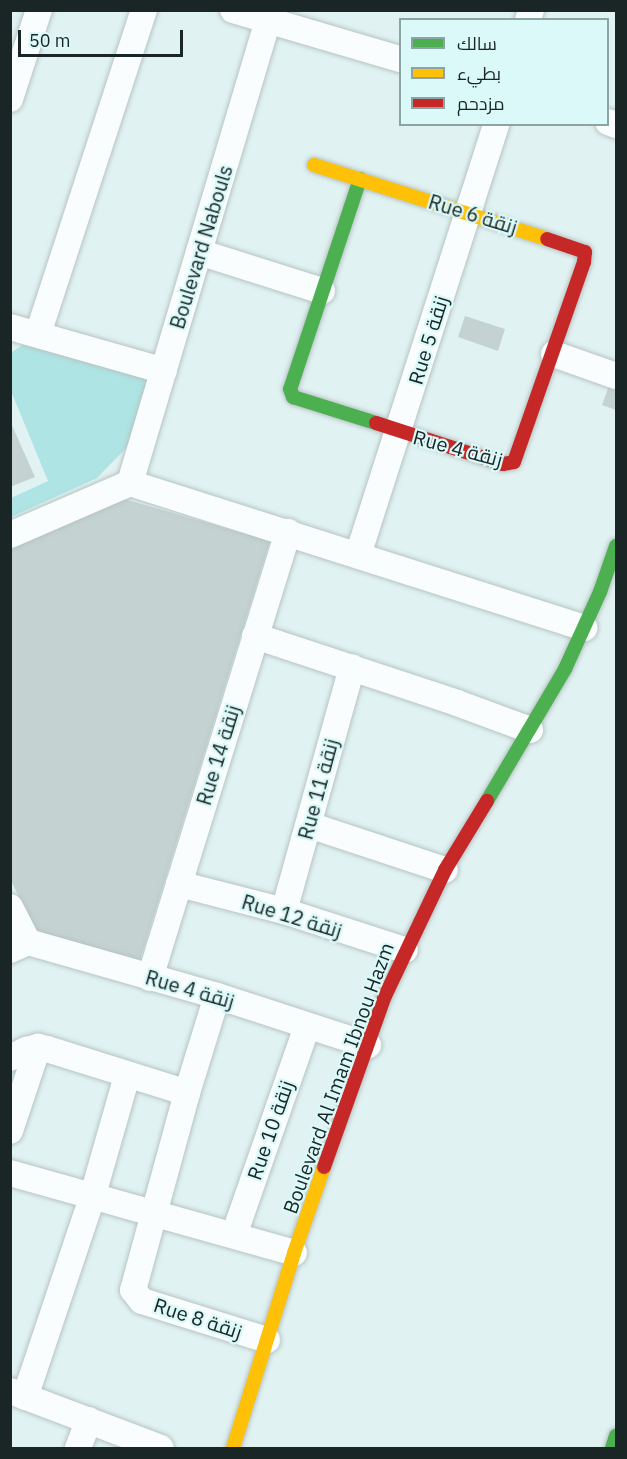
<!DOCTYPE html>
<meta charset="utf-8">
<style>
body{margin:0}
#map{position:relative;width:627px;height:1459px;overflow:hidden;background:#e1f2f2;font-family:"IBM Plex Sans",Cairo,sans-serif}
div>[style]{position:absolute}
[style*='--x']{left:calc(var(--x)*1px);top:calc(var(--y)*1px);width:calc(var(--w)*1px);rotate:calc(var(--a)*1deg)}
.green>*{inset:0;background:#aee4e3}
.building>*{inset:0;background:#c5d2d2}
.roads{filter:drop-shadow(0 0 2px #b6c4c3) drop-shadow(0 0 2px #b6c4c3)}
.street>*{height:26px;margin:-13px;padding:0 13px;transform-origin:13px;border-radius:13px;background:#fafdfd}
.fast>*{height:14px;margin:-7px;padding:0 7px;transform-origin:7px;border-radius:7px;background:#4caf50}
.slow>*{height:14px;margin:-7px;padding:0 7px;transform-origin:7px;border-radius:7px;background:#ffc107}
.jam>*{height:14px;margin:-7px;padding:0 7px;transform-origin:7px;border-radius:7px;background:#c62828}
span{translate:-50% -50%;white-space:nowrap;text-align:center;line-height:1.15;-webkit-text-stroke:4.5px #daf9f8;paint-order:stroke}
.street-label{font-size:20px;color:#1a2525}
.frame{position:absolute;inset:0;border:12px solid #1a2525;pointer-events:none}
.legend{position:absolute;left:399px;top:18px;width:210px;height:108px;box-sizing:border-box;background:#daf9f8;border:2px solid #8da4a4;margin:0;padding:8px 10px;list-style:none;font-size:18px;color:#1a2525}
.legend li{display:flex;align-items:center;gap:12px;height:30px}
.legend b{width:30px;border:2px solid #8da4a4}
.scale{position:absolute;left:18px;top:30px;width:165px;height:27px;box-sizing:border-box;border:3px solid #1a2525;border-top:0;padding-left:8px;font-size:18px;line-height:21px;white-space:nowrap;color:#1a2525;-webkit-text-stroke:4px #daf9f8;paint-order:stroke}
</style>
<div id="map">
<div class="green">
<div style="clip-path:polygon(23px 345px,149px 377px,131px 443px,97px 478px,11px 517px,11px 498px,48px 481px,11px 391px,10px 353px)"></div>
</div>
<div class="building">
<div style="clip-path:polygon(465px 316px,505px 329px,498px 351px,458px 337px)"></div>
<div style="clip-path:polygon(609px 386px,616px 389px,616px 410px,602px 405px)"></div>
<div style="clip-path:polygon(10px 421px,35px 477px,10px 487px)"></div>
<div style="clip-path:polygon(124px 499px,270px 541px,140px 960px,35px 931px,10px 878px,10px 548px)"></div>
</div>
<div class="roads">
<div class="street">
<div style="--x:233;--y:10;--w:174;--a:16.4"></div>
<div style="--x:528;--y:20;--w:10;--a:-73"></div>
<div style="--x:10;--y:99;--w:94;--a:-72"></div>
<div style="--x:608;--y:122;--w:9;--a:21"></div>
<div style="--x:199;--y:252;--w:129;--a:17.6"></div>
<div style="--x:10;--y:327;--w:160;--a:15.9"></div>
<div style="--x:38;--y:334;--w:341;--a:-71.9"></div>
<div style="--x:554;--y:354;--w:66;--a:19.5"></div>
<div style="--x:130;--y:483;--w:494;--a:-73.4"></div>
<div style="--x:10;--y:535;--w:131;--a:-23.4"></div>
<div style="--x:130;--y:483;--w:477;--a:17.7"></div>
<div style="--x:358;--y:555;--w:453;--a:-72.2"></div>
<div style="--x:255;--y:636;--w:213;--a:18.3"></div>
<div style="--x:457;--y:703;--w:78;--a:20.3"></div>
<div style="--x:309;--y:825;--w:143;--a:18.3"></div>
<div style="--x:179;--y:884;--w:108;--a:14.4"></div>
<div style="--x:284;--y:911;--w:127;--a:17.9"></div>
<div style="--x:10;--y:907;--w:39;--a:63"></div>
<div style="--x:284;--y:911;--w:253;--a:-74.4"></div>
<div style="--x:10;--y:950;--w:20;--a:-24"></div>
<div style="--x:28;--y:942;--w:197;--a:15.9"></div>
<div style="--x:217;--y:996;--w:159;--a:18"></div>
<div style="--x:150;--y:978;--w:467;--a:-72.8"></div>
<div style="--x:217;--y:996;--w:102;--a:107.2"></div>
<div style="--x:187;--y:1093;--w:204;--a:105.3"></div>
<div style="--x:133;--y:1290;--w:14;--a:51"></div>
<div style="--x:142;--y:1301;--w:131;--a:17.3"></div>
<div style="--x:10;--y:1058;--w:18;--a:-27"></div>
<div style="--x:26;--y:1050;--w:12;--a:-14"></div>
<div style="--x:38;--y:1047;--w:9;--a:13"></div>
<div style="--x:47;--y:1049;--w:147;--a:17.4"></div>
<div style="--x:10;--y:1131;--w:89;--a:-71.6"></div>
<div style="--x:10;--y:1173;--w:295;--a:15.7"></div>
<div style="--x:234;--y:1235;--w:221;--a:-70.7"></div>
<div style="--x:10;--y:1391;--w:161;--a:20.7"></div>
<div style="--x:25;--y:1397;--w:210;--a:-71.4"></div>
<div style="--x:92;--y:1198;--w:127;--a:-74"></div>
<div style="--x:78;--y:1448;--w:30;--a:-69"></div>
</div>
<div class="fast">
<div style="--x:360;--y:179;--w:221;--a:108.4"></div>
<div style="--x:290;--y:389;--w:9;--a:69"></div>
<div style="--x:293;--y:397;--w:87;--a:17.4"></div>
<div style="--x:487;--y:801;--w:153;--a:-59.4"></div>
<div style="--x:565;--y:669;--w:85;--a:-65.6"></div>
<div style="--x:600;--y:592;--w:49;--a:-70.8"></div>
<div style="--x:612;--y:1448;--w:13;--a:-72"></div>
</div>
<div class="slow">
<div style="--x:314;--y:165;--w:244;--a:17.6"></div>
<div style="--x:233;--y:1448;--w:204;--a:-72.6"></div>
<div style="--x:294;--y:1253;--w:91;--a:-70.8"></div>
</div>
<div class="jam">
<div style="--x:376;--y:423;--w:133;--a:17.9"></div>
<div style="--x:503;--y:464;--w:11;--a:-10"></div>
<div style="--x:514;--y:462;--w:212;--a:-70.7"></div>
<div style="--x:584;--y:262;--w:10;--a:-84"></div>
<div style="--x:585;--y:252;--w:40;--a:-161.1"></div>
<div style="--x:324;--y:1167;--w:182;--a:-70.4"></div>
<div style="--x:385;--y:996;--w:140;--a:-64.5"></div>
<div style="--x:445;--y:870;--w:81;--a:-58.7"></div>
</div>
</div>
<div class="street-label">
<span style="left:473px;top:214px;rotate:17deg">Rue 6 زنقة</span>
<span style="left:201px;top:247px;rotate:-73deg">Boulevard Nabouls</span>
<span style="left:428px;top:340px;rotate:-73deg">Rue 5 زنقة</span>
<span style="left:458px;top:448px;rotate:15deg">Rue 4 زنقة</span>
<span style="left:218px;top:755px;rotate:-73deg">Rue 14 زنقة</span>
<span style="left:318px;top:789px;rotate:-75deg">Rue 11 زنقة</span>
<span style="left:292px;top:916px;rotate:17deg">Rue 12 زنقة</span>
<span style="left:190px;top:989px;rotate:16deg">Rue 4 زنقة</span>
<span style="left:338px;top:1078px;rotate:-70deg">Boulevard Al Imam Ibnou Hazm</span>
<span style="left:270px;top:1130px;rotate:-71deg">Rue 10 زنقة</span>
<span style="left:198px;top:1318px;rotate:18deg">Rue 8 زنقة</span>
</div>
<div class="frame"></div>
<ul class="legend">
<li><b style="height:8px;background:#4caf50"></b>سالك</li>
<li><b style="height:8px;background:#ffc107"></b>بطيء</li>
<li><b style="height:8px;background:#c62828"></b>مزدحم</li>
</ul>
<div class="scale">50 m</div>
</div>
